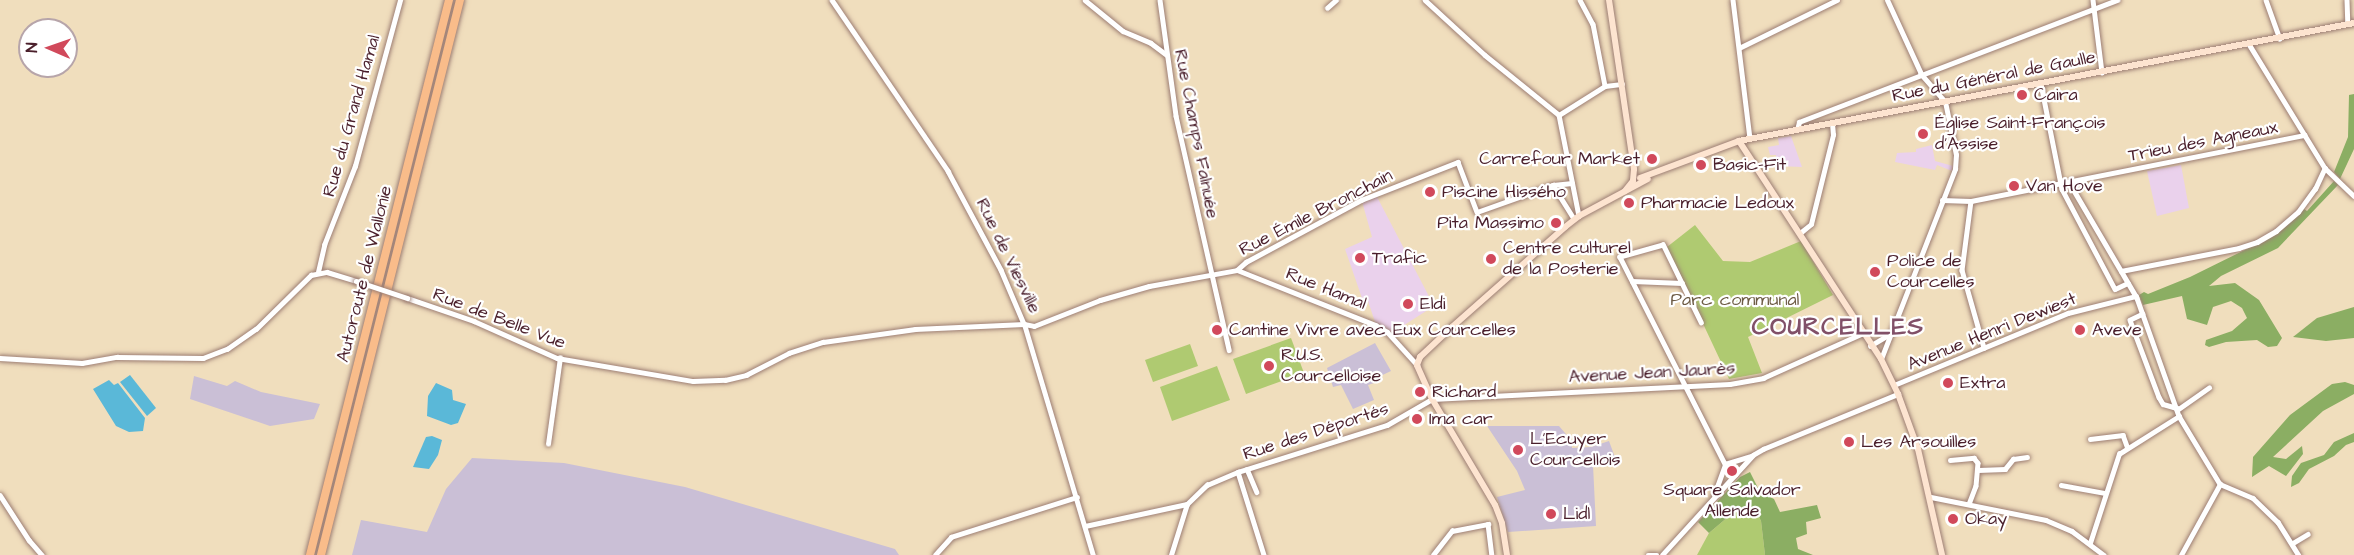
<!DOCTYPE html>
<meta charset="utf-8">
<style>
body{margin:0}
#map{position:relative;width:2354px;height:555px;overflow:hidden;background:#f0debd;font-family:"Architects Daughter",sans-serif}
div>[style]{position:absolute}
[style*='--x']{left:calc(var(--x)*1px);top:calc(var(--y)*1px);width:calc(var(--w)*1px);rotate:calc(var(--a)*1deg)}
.built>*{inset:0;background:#ead1ec}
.industrial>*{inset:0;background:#cabfd6}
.green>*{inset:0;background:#afca71}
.forest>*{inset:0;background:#8bae63}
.water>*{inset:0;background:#5ab8d8}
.roads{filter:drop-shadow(0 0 2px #9d7e74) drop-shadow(0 0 2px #9d7e74)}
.minor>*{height:4.5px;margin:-2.25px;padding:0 2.25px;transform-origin:2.25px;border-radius:2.25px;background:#fff}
.tertiary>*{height:5px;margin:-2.5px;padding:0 2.5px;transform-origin:2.5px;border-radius:2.5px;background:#fff}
.secondary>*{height:6px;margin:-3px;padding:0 3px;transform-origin:3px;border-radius:3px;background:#fde4d0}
.motorway>*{height:8px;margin:-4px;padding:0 4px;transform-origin:4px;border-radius:4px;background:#f9bc8a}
.bridges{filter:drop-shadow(0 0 2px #9d7e74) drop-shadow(0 0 2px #9d7e74)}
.minor-bridge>*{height:4.5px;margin:-2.25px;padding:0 2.25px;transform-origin:2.25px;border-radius:2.25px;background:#fff}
.dots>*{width:16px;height:16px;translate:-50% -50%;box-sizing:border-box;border:3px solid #fff;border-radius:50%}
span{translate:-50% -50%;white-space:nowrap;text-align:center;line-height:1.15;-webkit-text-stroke:4.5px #fff;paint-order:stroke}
.street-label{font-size:18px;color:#4a1f2b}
.poi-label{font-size:18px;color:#4a1f2b}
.left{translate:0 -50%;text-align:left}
.right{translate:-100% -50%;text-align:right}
.park-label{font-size:18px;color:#6d5b44}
.district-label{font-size:24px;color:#815068;font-weight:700;letter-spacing:1.5px}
.north{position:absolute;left:18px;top:18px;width:60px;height:60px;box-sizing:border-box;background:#fff;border:2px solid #b7a5aa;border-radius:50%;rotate:272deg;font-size:16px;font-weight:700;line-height:24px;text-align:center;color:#4a1f2b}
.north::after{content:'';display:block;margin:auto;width:21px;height:27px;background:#d1495b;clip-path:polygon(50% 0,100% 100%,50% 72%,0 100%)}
</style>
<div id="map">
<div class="built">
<div style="clip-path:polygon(1791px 136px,1802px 167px,1776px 166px,1776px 155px,1770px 155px,1768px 147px,1779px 145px,1778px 138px)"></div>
<div style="clip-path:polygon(1932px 145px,1935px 161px,1953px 166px,1952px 171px,1937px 165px,1935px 170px,1895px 162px,1897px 153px,1916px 152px,1916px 149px)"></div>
<div style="clip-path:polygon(2181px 165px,2189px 208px,2157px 216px,2147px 171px)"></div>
<div style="clip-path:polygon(1375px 193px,1434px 306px,1387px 336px,1375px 322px,1368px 301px,1364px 304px,1345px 249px,1372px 237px,1361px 198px)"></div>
</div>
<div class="industrial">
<div style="clip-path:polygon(1375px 343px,1391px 371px,1372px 380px,1374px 383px,1368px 385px,1374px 400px,1353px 409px,1341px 385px,1333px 387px,1327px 368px)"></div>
<div style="clip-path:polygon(194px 376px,227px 386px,235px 381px,261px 392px,320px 404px,314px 419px,270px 426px,190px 399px)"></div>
<div style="clip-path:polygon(1487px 426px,1559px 426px,1572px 441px,1572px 448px,1591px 447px,1609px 441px,1616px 460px,1593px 465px,1596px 526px,1508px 532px,1497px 497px,1525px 490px,1517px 471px)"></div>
<div style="clip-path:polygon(472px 458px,564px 463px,685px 487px,895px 549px,899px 555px,352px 555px,361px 520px,427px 532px,446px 489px)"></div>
</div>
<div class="green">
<div style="clip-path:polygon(1695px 225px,1723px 261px,1750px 262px,1801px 241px,1833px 295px,1748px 337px,1762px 373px,1729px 379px,1667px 247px)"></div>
<div style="clip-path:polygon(1291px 338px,1304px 373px,1246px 394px,1233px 359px)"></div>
<div style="clip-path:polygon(1190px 344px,1198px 366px,1153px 382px,1145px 360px)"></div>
<div style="clip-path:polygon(1217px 366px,1230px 400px,1172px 421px,1160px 387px)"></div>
<div style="clip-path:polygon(1748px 506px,1755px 509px,1761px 521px,1765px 555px,1697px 555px,1709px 533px,1735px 511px)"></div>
</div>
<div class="forest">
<div style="clip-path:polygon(2354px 94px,2354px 149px,2340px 179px,2334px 172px,2348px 137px,2349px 95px)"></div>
<div style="clip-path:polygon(2334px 181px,2338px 185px,2278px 248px,2221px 276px,2209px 286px,2235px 283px,2259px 300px,2282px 338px,2277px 346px,2268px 347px,2257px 340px,2226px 342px,2209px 347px,2205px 345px,2206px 340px,2232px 331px,2247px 318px,2242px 308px,2231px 301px,2213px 307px,2207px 325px,2187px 319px,2182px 296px,2143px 305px,2139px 295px,2144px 292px,2148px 294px,2190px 277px,2277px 234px,2304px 209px,2307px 211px)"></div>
<div style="clip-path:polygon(2354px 307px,2354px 338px,2326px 341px,2293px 337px,2317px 318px)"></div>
<div style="clip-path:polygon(2345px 382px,2354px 385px,2354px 394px,2323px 411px,2273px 457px,2286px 459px,2302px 446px,2303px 454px,2286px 476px,2269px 466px,2252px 477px,2253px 457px,2290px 415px,2332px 384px)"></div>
<div style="clip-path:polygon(2354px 433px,2354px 442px,2346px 445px,2334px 456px,2309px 469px,2299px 483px,2291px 487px,2292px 476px,2301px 463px,2324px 455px,2334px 442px)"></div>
<div style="clip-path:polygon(1750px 472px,1760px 492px,1774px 499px,1780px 512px,1817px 505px,1821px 518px,1806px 522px,1807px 534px,1796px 538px,1798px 549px,1813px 555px,1765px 555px,1761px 521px,1755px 509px,1748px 506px,1735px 511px,1709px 533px,1698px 522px,1740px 477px)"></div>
</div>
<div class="water">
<div style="clip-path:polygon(130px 375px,156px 408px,147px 416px,120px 382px)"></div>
<div style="clip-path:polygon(109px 380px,114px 385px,118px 383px,145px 418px,143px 431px,129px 432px,116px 426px,93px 389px)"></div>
<div style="clip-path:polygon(436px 383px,452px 390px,453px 400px,466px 404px,458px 423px,451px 425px,427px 416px,428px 396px)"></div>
<div style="clip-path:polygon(432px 436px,442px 440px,438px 455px,429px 469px,413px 467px,426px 437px)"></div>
</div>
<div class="roads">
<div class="minor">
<div style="--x:832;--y:0;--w:207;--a:55.8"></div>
<div style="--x:948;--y:171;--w:112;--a:61.8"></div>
<div style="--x:1001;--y:270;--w:59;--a:66.9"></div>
<div style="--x:1085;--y:0;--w:49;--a:39.2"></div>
<div style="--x:1123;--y:31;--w:30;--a:23"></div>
<div style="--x:1151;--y:43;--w:20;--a:37"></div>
<div style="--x:1160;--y:0;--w:117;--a:82.1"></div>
<div style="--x:1176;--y:116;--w:240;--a:77.2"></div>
<div style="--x:1425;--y:0;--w:81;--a:42.5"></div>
<div style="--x:1485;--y:55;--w:95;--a:39"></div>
<div style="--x:1580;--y:0;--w:27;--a:62"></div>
<div style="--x:1593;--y:24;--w:63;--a:79"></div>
<div style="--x:1733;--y:0;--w:140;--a:83"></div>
<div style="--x:2093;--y:0;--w:73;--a:82.9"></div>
<div style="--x:2266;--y:0;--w:41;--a:70.3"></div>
<div style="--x:2347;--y:0;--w:24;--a:88"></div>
<div style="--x:1327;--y:8;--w:12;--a:-42"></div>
<div style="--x:2249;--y:44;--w:145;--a:58.5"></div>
<div style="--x:2325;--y:168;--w:40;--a:44"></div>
<div style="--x:1739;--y:48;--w:109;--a:-26.1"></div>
<div style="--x:2041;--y:84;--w:107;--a:78.7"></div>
<div style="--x:2062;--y:189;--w:113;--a:62.1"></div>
<div style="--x:2115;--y:289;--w:14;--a:-25"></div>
<div style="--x:1559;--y:115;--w:103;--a:78.8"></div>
<div style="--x:1559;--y:115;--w:54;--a:-32.2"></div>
<div style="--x:1605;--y:86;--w:17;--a:-7"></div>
<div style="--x:1797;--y:130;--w:8;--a:-76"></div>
<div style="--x:1799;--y:122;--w:341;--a:-21"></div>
<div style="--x:2069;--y:182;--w:134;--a:59.6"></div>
<div style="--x:2137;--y:298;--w:125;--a:70.4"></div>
<div style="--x:2179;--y:416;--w:79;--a:58.9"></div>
<div style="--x:2220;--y:484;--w:36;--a:23"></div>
<div style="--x:2253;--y:498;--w:35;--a:44"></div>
<div style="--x:2278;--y:522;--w:39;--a:58"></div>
<div style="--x:1553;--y:185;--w:40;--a:58"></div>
<div style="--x:1942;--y:200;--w:29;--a:2"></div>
<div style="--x:1971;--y:201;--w:340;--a:-11.2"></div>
<div style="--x:1971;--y:201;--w:70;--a:97.4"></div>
<div style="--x:1962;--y:270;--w:81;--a:74.2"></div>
<div style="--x:1800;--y:233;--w:14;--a:-39"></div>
<div style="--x:1811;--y:224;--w:92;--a:-76.1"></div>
<div style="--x:1833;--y:135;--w:11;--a:-95"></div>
<div style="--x:1237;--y:270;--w:12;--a:-42"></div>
<div style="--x:1246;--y:262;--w:131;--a:-28.3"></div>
<div style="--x:1361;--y:200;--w:104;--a:-21.4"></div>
<div style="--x:1458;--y:162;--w:53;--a:69.2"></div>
<div style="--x:1477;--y:212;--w:81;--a:-19.6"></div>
<div style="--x:1553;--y:185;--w:19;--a:-6"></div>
<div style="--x:2121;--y:271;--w:120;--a:-11"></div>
<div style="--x:2239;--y:248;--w:19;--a:-18"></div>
<div style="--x:2257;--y:242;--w:22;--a:-30"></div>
<div style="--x:2276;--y:231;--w:29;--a:-41"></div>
<div style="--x:2298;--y:212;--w:29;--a:-54"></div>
<div style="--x:2315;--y:189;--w:23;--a:-65"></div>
<div style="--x:318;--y:272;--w:28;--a:-77"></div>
<div style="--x:324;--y:245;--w:85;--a:-68.6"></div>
<div style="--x:355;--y:166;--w:172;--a:-74.8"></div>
<div style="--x:1632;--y:281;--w:50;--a:2.3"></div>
<div style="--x:407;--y:298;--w:71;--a:18.9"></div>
<div style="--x:474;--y:321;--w:91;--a:24"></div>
<div style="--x:557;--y:358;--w:138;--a:9.6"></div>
<div style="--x:693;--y:381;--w:32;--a:-2"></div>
<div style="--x:725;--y:380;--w:22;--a:-13"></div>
<div style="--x:746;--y:375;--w:48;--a:-27.1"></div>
<div style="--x:789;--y:353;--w:36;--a:-18"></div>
<div style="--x:823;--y:342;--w:93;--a:-8"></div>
<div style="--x:915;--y:329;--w:109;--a:-2.6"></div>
<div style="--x:2143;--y:314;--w:14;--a:155"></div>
<div style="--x:2130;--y:320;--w:82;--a:69.4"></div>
<div style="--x:2159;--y:397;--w:8;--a:60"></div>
<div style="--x:2163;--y:404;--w:15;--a:16"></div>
<div style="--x:1701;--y:323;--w:87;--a:-116"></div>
<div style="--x:1663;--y:245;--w:45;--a:164.4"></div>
<div style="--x:1620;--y:257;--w:232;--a:63.1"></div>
<div style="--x:1870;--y:346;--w:21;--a:-31"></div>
<div style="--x:0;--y:358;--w:82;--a:3.5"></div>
<div style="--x:82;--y:363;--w:36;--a:-10"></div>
<div style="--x:117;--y:357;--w:86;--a:0.7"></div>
<div style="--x:203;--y:358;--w:26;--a:-21"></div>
<div style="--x:227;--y:349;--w:35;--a:-35"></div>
<div style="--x:256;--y:329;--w:77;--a:-44.5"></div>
<div style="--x:311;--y:275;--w:16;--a:-11"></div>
<div style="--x:327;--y:272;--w:30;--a:17"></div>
<div style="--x:1881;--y:359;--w:204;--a:-68.7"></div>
<div style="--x:1955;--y:169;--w:14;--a:-86"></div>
<div style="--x:1956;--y:155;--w:54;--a:-101.7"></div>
<div style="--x:1945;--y:102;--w:37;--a:-131"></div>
<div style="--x:1921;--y:74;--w:81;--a:-114.7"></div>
<div style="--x:1894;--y:385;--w:188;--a:-22.5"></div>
<div style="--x:2068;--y:313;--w:70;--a:-14"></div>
<div style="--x:2177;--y:410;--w:39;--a:-35"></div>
<div style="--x:2090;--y:439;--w:33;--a:-7"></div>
<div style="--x:2123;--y:435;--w:12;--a:70"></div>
<div style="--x:548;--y:444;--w:87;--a:-82.1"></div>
<div style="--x:1950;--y:460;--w:24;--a:-5"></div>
<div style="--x:1974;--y:458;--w:6;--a:51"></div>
<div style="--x:1978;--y:463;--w:23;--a:95"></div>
<div style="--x:1976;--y:486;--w:19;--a:111"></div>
<div style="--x:1725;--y:464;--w:27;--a:-17"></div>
<div style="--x:1247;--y:469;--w:25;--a:67"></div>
<div style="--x:1978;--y:470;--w:27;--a:-2"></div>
<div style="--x:2005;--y:469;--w:13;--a:-51"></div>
<div style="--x:2013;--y:459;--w:14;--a:-8"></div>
<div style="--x:1238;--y:472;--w:87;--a:72.6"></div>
<div style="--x:2061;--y:485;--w:45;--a:10.3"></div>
<div style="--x:0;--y:495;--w:54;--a:57.2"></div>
<div style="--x:29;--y:540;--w:20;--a:49"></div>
<div style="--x:1714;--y:495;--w:33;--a:-70"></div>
<div style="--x:1931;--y:497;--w:117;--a:11.3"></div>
<div style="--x:2046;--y:520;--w:28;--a:23"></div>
<div style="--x:2072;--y:531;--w:40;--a:37"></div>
<div style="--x:1085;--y:526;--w:104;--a:-12.2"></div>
<div style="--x:2090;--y:543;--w:94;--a:-72"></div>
<div style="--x:2119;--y:454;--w:71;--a:-32.3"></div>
<div style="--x:2293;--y:543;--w:17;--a:-31"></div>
<div style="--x:935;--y:555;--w:24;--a:-48"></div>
<div style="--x:951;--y:537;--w:132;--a:-17.6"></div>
<div style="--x:1171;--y:555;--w:53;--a:-72.6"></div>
<div style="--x:1187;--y:504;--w:28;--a:-44"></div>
<div style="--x:1207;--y:485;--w:34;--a:-23"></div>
<div style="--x:1238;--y:472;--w:156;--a:-17.5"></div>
<div style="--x:1387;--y:425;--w:52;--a:-30"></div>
<div style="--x:1432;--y:399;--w:298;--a:-2.9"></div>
<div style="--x:1730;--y:384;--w:34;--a:-10"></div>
<div style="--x:1763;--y:378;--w:110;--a:-24.2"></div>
<div style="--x:1433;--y:555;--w:31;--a:-52"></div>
<div style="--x:1452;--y:531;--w:37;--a:-11"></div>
<div style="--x:1488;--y:524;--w:31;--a:83"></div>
<div style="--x:1648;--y:555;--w:9;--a:0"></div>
<div style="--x:1662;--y:555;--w:135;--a:-47.7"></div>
<div style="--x:1753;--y:455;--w:12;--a:-31"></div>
<div style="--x:1763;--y:449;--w:146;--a:-22.2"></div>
<div style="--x:2181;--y:555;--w:81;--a:-61.2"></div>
</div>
<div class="tertiary">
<div style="--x:1024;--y:324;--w:10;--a:11"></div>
<div style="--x:1034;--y:326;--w:71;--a:-21.5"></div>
<div style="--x:1100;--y:300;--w:51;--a:-15.9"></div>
<div style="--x:1149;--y:286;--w:89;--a:-10.3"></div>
<div style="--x:1237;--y:270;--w:149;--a:21.7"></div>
<div style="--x:1375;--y:325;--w:14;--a:30"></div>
<div style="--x:1387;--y:332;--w:45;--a:47.7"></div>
<div style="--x:1024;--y:324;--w:241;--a:73.4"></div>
</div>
<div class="secondary">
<div style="--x:1609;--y:0;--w:171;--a:81.6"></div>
<div style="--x:1634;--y:169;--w:12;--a:95"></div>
<div style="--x:1633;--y:181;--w:13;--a:129"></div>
<div style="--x:1739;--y:141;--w:260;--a:56.9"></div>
<div style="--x:1881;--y:359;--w:39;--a:64"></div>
<div style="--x:1898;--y:394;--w:59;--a:70"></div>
<div style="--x:1918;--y:449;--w:109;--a:77.2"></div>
<div style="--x:1640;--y:178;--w:106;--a:-20.5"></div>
<div style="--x:1739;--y:141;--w:626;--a:-10.86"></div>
<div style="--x:1507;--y:555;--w:32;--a:-99"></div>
<div style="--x:1502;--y:523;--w:19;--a:-111"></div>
<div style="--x:1495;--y:505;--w:123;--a:-120.7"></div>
<div style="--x:1432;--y:399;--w:37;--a:-114"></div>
<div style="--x:1417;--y:365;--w:9;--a:-69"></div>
<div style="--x:1420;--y:357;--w:44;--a:-43.2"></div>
<div style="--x:1452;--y:327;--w:151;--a:-41.5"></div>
<div style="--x:1565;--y:227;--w:18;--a:-38"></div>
<div style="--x:1579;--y:216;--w:78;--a:-28.2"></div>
</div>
<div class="motorway">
<div style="--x:310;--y:555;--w:572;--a:-75.94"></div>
<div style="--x:321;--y:555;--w:572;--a:-75.94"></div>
</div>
</div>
<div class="bridges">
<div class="minor-bridge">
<div style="--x:356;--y:281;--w:54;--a:18.4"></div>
</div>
</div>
<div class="dots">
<div style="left:2022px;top:95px;background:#d1495b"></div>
<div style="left:1923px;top:134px;background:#d1495b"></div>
<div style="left:1652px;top:159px;background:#d1495b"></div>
<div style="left:1701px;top:165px;background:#d1495b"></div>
<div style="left:2014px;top:186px;background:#d1495b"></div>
<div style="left:1430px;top:192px;background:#d1495b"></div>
<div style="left:1629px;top:203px;background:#d1495b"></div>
<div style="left:1556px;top:223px;background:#d1495b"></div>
<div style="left:1360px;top:258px;background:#d1495b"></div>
<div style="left:1491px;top:259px;background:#d1495b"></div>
<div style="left:1875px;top:272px;background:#d1495b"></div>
<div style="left:1408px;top:304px;background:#d1495b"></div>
<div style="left:1217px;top:330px;background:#d1495b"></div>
<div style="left:2080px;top:330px;background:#d1495b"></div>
<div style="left:1269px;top:366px;background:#d1495b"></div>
<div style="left:1948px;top:383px;background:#d1495b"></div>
<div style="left:1420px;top:392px;background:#d1495b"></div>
<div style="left:1417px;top:419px;background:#d1495b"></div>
<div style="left:1849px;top:442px;background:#d1495b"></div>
<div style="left:1518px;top:450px;background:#d1495b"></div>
<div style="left:1732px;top:471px;background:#d1495b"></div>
<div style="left:1551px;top:514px;background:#d1495b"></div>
<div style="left:1953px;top:519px;background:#d1495b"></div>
</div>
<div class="street-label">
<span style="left:1994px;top:77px;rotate:-11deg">Rue du Général de Gaulle</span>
<span style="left:352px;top:116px;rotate:-74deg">Rue du Grand Hamal</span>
<span style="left:1196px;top:134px;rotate:79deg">Rue Champs Falnuée</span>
<span style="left:2203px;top:142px;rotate:-11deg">Trieu des Agneaux</span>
<span style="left:1316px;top:213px;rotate:-27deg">Rue Émile Bronchain</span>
<span style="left:1008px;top:256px;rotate:64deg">Rue de Viesville</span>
<span style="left:365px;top:274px;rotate:-76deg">Autoroute de Wallonie</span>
<span style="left:1326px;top:289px;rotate:22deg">Rue Hamal</span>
<span style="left:499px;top:319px;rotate:21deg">Rue de Belle Vue</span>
<span style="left:1992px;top:332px;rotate:-22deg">Avenue Henri Dewiest</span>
<span style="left:1652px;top:373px;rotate:-3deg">Avenue Jean Jaurès</span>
<span style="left:1316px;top:432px;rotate:-18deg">Rue des Déportés</span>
</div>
<div class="poi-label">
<span class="left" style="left:2034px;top:95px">Caira</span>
<span class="left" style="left:1935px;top:134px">Église Saint-François<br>d'Assise</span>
<span class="right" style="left:1640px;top:159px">Carrefour Market</span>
<span class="left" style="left:1713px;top:165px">Basic-Fit</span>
<span class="left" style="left:2026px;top:186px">Van Hove</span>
<span class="left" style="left:1442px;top:192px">Piscine Hissého</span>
<span class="left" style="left:1641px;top:203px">Pharmacie Ledoux</span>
<span class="right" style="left:1544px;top:223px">Pita Massimo</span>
<span class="left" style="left:1503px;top:259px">Centre culturel<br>de la Posterie</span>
<span class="left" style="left:1372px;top:258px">Trafic</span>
<span class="left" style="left:1887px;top:272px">Police de<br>Courcelles</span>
<span class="left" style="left:1420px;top:304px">Eldi</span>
<span class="left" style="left:1229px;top:330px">Cantine Vivre avec Eux Courcelles</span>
<span class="left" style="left:2092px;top:330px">Aveve</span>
<span class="left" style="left:1281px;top:366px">R.U.S.<br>Courcelloise</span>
<span class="left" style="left:1960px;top:383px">Extra</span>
<span class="left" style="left:1432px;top:392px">Richard</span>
<span class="left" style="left:1429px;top:419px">Ima car</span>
<span class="left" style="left:1530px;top:450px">L'Ecuyer<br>Courcellois</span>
<span class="left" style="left:1861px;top:442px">Les Arsouilles</span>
<span style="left:1732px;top:501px">Square Salvador<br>Allende</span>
<span class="left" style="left:1563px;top:514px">Lidl</span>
<span class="left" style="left:1965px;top:519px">Okay</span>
</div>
<div class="park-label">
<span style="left:1735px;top:300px">Parc communal</span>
</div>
<div class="district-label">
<span style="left:1838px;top:328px">COURCELLES</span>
</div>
<div class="north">N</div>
</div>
